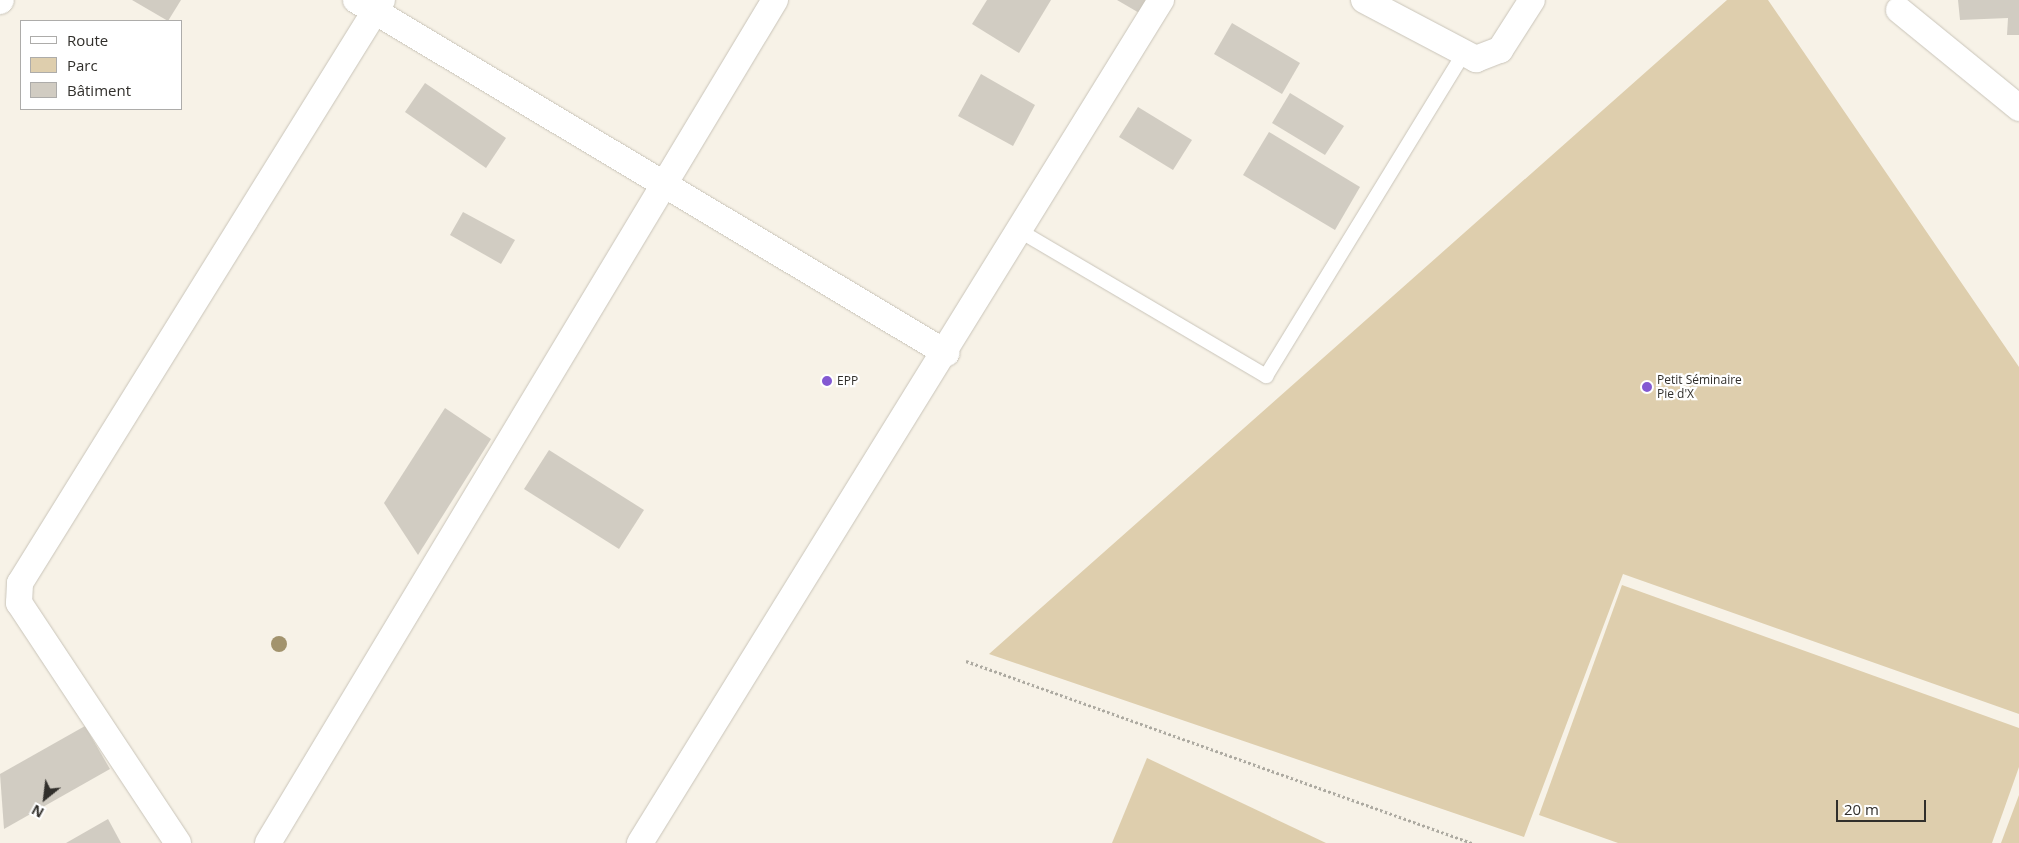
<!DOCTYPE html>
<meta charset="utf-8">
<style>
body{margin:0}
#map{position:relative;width:2019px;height:843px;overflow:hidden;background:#f7f2e7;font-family:"Open Sans",sans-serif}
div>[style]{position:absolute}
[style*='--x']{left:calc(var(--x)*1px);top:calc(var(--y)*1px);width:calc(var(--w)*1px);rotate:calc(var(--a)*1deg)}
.green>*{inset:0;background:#decead}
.building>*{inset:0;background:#d1ccc2}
.path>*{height:3px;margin-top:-1.5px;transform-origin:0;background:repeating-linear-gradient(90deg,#adaaa1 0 2.5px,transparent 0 5px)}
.roads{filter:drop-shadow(0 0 1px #c9c4b9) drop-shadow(0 0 1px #c9c4b9)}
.service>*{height:14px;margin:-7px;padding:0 7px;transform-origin:7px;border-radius:7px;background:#fff}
.minor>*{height:26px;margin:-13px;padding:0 13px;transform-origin:13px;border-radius:13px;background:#fff}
.trees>*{width:16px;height:16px;margin:-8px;border-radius:50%;background:#a2936d}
.dots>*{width:14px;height:14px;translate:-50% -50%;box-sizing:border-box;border:2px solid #fff;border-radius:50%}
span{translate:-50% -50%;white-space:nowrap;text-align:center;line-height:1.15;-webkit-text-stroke:4.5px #fff;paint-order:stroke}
.poi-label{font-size:12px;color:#312f2b}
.left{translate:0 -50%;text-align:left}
.legend{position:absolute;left:20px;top:20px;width:162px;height:90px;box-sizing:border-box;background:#fff;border:1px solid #adacaa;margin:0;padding:6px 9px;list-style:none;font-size:15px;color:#312f2b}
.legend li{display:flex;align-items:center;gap:10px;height:25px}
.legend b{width:25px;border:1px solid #adacaa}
.north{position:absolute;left:20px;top:773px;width:50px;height:50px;-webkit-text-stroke:4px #fff;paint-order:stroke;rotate:209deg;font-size:14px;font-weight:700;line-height:20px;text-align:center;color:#312f2b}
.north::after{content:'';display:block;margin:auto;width:18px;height:22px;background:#312f2b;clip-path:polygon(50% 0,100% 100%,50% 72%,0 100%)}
.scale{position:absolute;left:1836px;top:800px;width:90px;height:22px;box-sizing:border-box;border:2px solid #312f2b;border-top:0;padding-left:6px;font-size:15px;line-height:18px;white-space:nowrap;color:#312f2b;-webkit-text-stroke:4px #fff;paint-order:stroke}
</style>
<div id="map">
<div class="green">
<div style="clip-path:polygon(1727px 0,1768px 0,2019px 367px,2019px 714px,1623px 574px,1524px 837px,989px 654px)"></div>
<div style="clip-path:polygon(1622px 585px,2019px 728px,2019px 767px,1992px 843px,1618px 843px,1539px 815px)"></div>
<div style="clip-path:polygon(1147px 758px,1326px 843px,1112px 843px)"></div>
<div style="clip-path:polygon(2019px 795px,2019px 843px,2001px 843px)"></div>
</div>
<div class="building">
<div style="clip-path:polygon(132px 0,181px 0,168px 21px)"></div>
<div style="clip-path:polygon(987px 0,1051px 0,1019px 53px,972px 24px)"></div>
<div style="clip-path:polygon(1117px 0,1149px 0,1141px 14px)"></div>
<div style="clip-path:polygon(1958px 0,2019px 0,2019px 35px,2007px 35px,2008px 18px,1960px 20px)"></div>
<div style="clip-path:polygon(1232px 23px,1300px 63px,1282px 94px,1214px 54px)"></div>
<div style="clip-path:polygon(981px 74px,1035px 105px,1013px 146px,958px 116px)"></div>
<div style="clip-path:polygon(425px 83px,506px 138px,486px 168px,405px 112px)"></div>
<div style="clip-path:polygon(1290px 93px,1344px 126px,1325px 155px,1272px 123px)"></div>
<div style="clip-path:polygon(1138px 107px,1192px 140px,1173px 170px,1119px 137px)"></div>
<div style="clip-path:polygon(1269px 132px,1360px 187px,1335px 230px,1243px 175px)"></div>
<div style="clip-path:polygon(463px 212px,515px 240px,501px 264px,450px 235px)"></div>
<div style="clip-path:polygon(445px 408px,491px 439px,418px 555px,384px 503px)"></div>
<div style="clip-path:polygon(549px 450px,644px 510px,619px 549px,524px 489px)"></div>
<div style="clip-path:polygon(85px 726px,110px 769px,4px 829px,0 774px)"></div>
<div style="clip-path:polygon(108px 819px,121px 843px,66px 843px)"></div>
</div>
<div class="path">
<div style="--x:966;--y:661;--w:538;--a:19.78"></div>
</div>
<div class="roads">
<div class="service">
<div style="--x:1020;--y:231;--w:286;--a:30.5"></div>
<div style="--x:1266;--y:376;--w:379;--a:-58.5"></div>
</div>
<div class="minor">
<div style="--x:356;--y:0;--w:688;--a:30.89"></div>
<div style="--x:1364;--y:0;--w:127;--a:27.8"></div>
<div style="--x:1476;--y:59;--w:26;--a:-21"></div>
<div style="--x:1500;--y:50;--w:59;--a:-57.4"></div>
<div style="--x:0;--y:1;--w:1;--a:-45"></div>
<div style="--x:1899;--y:10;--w:155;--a:39.2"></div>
<div style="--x:178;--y:843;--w:288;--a:-123.5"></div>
<div style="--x:19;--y:603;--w:20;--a:-87"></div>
<div style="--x:20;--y:583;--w:686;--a:-58.16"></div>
<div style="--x:268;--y:843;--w:984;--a:-58.98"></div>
<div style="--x:640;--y:843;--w:991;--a:-58.28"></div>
</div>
</div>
<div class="trees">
<div style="left:279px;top:644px"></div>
</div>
<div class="dots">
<div style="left:827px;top:381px;background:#8359d2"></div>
<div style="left:1647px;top:387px;background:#8359d2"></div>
</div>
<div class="poi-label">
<span class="left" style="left:1657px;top:387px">Petit Séminaire<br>Pie d'X</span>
<span class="left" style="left:837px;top:381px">EPP</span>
</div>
<ul class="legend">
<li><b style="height:6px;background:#fff"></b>Route</li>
<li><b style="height:14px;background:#decead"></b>Parc</li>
<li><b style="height:14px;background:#d1ccc2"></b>Bâtiment</li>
</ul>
<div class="north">N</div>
<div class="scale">20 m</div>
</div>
